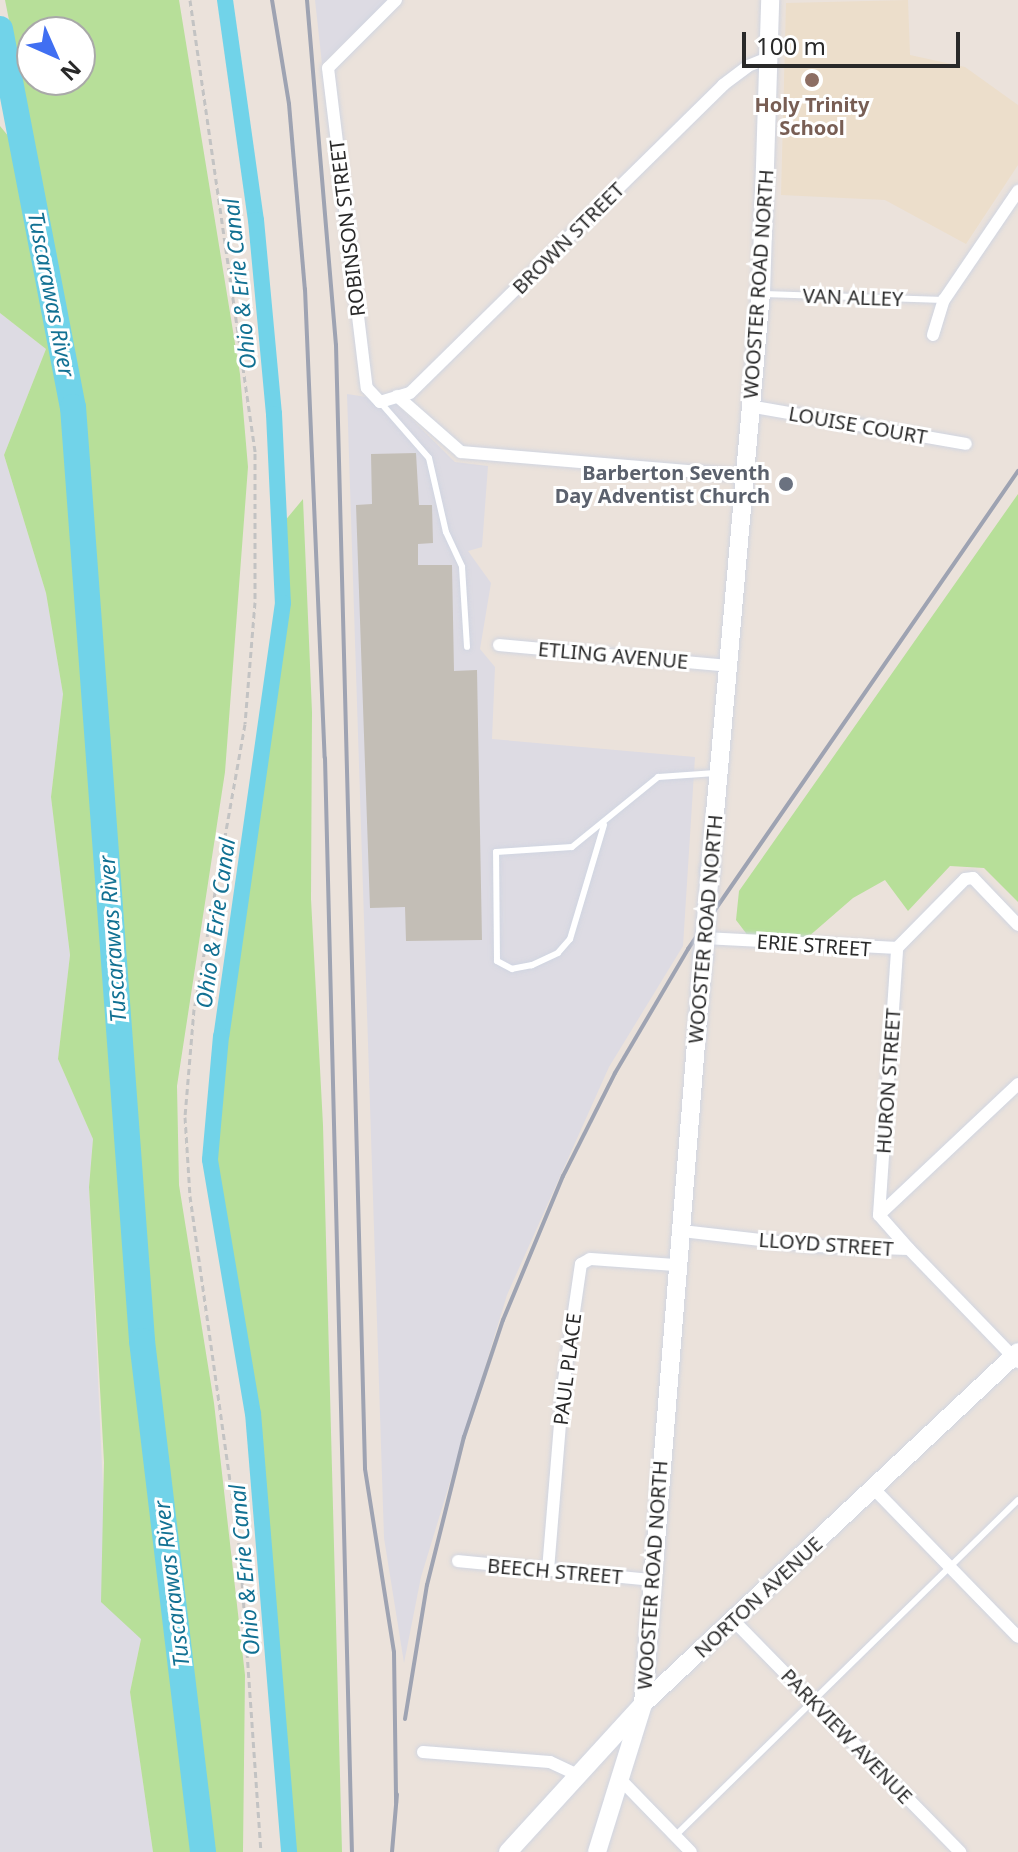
<!DOCTYPE html>
<style>
body{margin:0}
#map{position:relative;width:1018px;height:1852px;overflow:hidden;background:#ebe2db;font-family:"Noto Sans",sans-serif}
div>[style]{position:absolute}
[style*='--x']{left:calc(var(--x)*1px);top:calc(var(--y)*1px);width:calc(var(--w)*1px);rotate:calc(var(--a)*1deg)}
.industrial>*{inset:0;background:#dddbe3}
.education>*{inset:0;background:#ecdecb}
.green>*{inset:0;background:#b7df99}
.canal>*{height:16px;margin:-8px;padding:0 8px;transform-origin:8px;border-radius:8px;background:#71d3e9}
.river>*{height:26px;margin:-13px;padding:0 13px;transform-origin:13px;border-radius:13px;background:#71d3e9}
.building>*{inset:0;background:#c3beb6}
.path>*{height:3px;margin-top:-1.5px;transform-origin:0;background:repeating-linear-gradient(90deg,#c3c3c3 0 6px,transparent 0 10px)}
.roads{filter:drop-shadow(0 0 2px #d0d5e1) drop-shadow(0 0 2px #d0d5e1)}
.lane>*{height:6px;margin:-3px;padding:0 3px;transform-origin:3px;border-radius:3px;background:#fff}
.street>*{height:12px;margin:-6px;padding:0 6px;transform-origin:6px;border-radius:6px;background:#fff}
.secondary>*{height:18px;margin:-9px;padding:0 9px;transform-origin:9px;border-radius:9px;background:#fff}
.rail>*{height:4px;margin:-2px;padding:0 2px;transform-origin:2px;border-radius:2px;background:#9ea3b2}
.bridges{filter:drop-shadow(0 0 2px #d0d5e1) drop-shadow(0 0 2px #d0d5e1)}
.secondary-bridge>*{height:18px;margin:-9px;padding:0 9px;transform-origin:9px;border-radius:9px;background:#fff}
.dots>*{width:22px;height:22px;translate:-50% -50%;box-sizing:border-box;border:4px solid #fff;border-radius:50%}
span{translate:-50% -50%;white-space:nowrap;text-align:center;line-height:1.15;-webkit-text-stroke:6px #fff;paint-order:stroke}
.education-label{font-size:20px;color:#785e54;font-weight:700}
.street-label{font-size:20px;color:#292929}
.worship-label{font-size:20px;color:#5b616d;font-weight:700}
.right{translate:-100% -50%;text-align:right}
.water-label{font-size:22px;color:#127193;font-style:italic}
.north{position:absolute;left:16px;top:16px;width:80px;height:80px;box-sizing:border-box;background:#fff;border:2px solid #a9a9a9;border-radius:50%;rotate:135deg;font-size:22px;font-weight:700;line-height:32px;text-align:center;color:#292929}
.north::after{content:'';display:block;margin:auto;width:28px;height:36px;background:#406ff2;clip-path:polygon(50% 0,100% 100%,50% 72%,0 100%)}
.scale{position:absolute;left:742px;top:32px;width:218px;height:36px;box-sizing:border-box;border:4px solid #292929;border-top:0;padding-left:10px;font-size:24px;line-height:28px;white-space:nowrap;color:#292929;-webkit-text-stroke:6px #fff;paint-order:stroke}
</style>
<div id="map">
<div class="industrial">
<i style="clip-path:polygon(315px 0,387px 0,322px 64px)"></i>
<i style="clip-path:polygon(0 313px,46px 349px,4px 455px,46px 593px,63px 694px,51px 797px,70px 955px,58px 1059px,93px 1139px,89px 1187px,105px 1530px,141px 1639px,130px 1692px,153px 1852px,0 1852px)"></i>
<i style="clip-path:polygon(347px 394px,393px 401px,455px 462px,488px 466px,482px 547px,468px 551px,491px 583px,480px 649px,495px 667px,492px 739px,695px 757px,683px 946px,609px 1067px,507px 1295px,421px 1577px,404px 1663px,384px 1538px)"></i>
</div>
<div class="education">
<i style="clip-path:polygon(908px 0,910px 55px,965px 67px,1018px 105px,1018px 165px,966px 244px,885px 200px,781px 195px,786px 3px)"></i>
</div>
<div class="green">
<i style="clip-path:polygon(evenodd,5px 0,179px 0,240px 374px,248px 467px,225px 772px,177px 1086px,179px 1185px,214px 1403px,245px 1675px,243px 1852px,153px 1852px,130px 1692px,141px 1639px,101px 1602px,104px 1462px,89px 1187px,93px 1139px,58px 1059px,70px 955px,51px 797px,63px 694px,46px 593px,4px 455px,46px 349px,0 313px,0 126px,9px 137px,52px 334px,65px 302px,5px 0,32px 32px,80px 32px,80px 80px,32px 80px,32px 32px)"></i>
<i style="clip-path:polygon(1018px 494px,1018px 902px,984px 868px,950px 866px,908px 911px,885px 880px,853px 898px,800px 944px,752px 941px,736px 920px,739px 891px)"></i>
<i style="clip-path:polygon(303px 499px,312px 712px,311px 899px,323px 1125px,342px 1852px,290px 1852px,253px 1414px,210px 1160px,283px 603px,279px 528px)"></i>
</div>
<div class="canal">
<i style="--x:225;--y:0;--w:222;--a:82"></i>
<i style="--x:256;--y:220;--w:195;--a:84.7"></i>
<i style="--x:274;--y:414;--w:189;--a:87.3"></i>
<i style="--x:283;--y:603;--w:437;--a:98.1"></i>
<i style="--x:221;--y:1036;--w:124;--a:95.1"></i>
<i style="--x:210;--y:1160;--w:257;--a:80.4"></i>
<i style="--x:253;--y:1413;--w:440;--a:85.3"></i>
</div>
<div class="river">
<i style="--x:0;--y:29;--w:385;--a:79.1"></i>
<i style="--x:73;--y:407;--w:937;--a:85.77"></i>
<i style="--x:142;--y:1341;--w:515;--a:83.19"></i>
</div>
<div class="building">
<i style="clip-path:polygon(416px 453px,419px 505px,432px 505px,433px 543px,418px 544px,418px 565px,452px 565px,454px 671px,477px 670px,482px 940px,406px 941px,405px 907px,370px 908px,356px 505px,372px 504px,371px 454px)"></i>
</div>
<div class="path">
<i style="--x:190;--y:0;--w:458;--a:81.8"></i>
<i style="--x:255;--y:453;--w:149;--a:90"></i>
<i style="--x:255;--y:602;--w:122;--a:94.7"></i>
<i style="--x:245;--y:724;--w:290;--a:100.1"></i>
<i style="--x:194;--y:1009;--w:108;--a:94.8"></i>
<i style="--x:185;--y:1117;--w:79;--a:86.4"></i>
<i style="--x:190;--y:1196;--w:359;--a:82"></i>
<i style="--x:240;--y:1552;--w:301;--a:86"></i>
</div>
<div class="roads">
<div class="lane">
<i style="--x:764;--y:294;--w:180;--a:1.9"></i>
<i style="--x:380;--y:402;--w:74;--a:48.8"></i>
<i style="--x:429;--y:458;--w:76;--a:77.1"></i>
<i style="--x:446;--y:532;--w:38;--a:65"></i>
<i style="--x:462;--y:567;--w:80;--a:86.4"></i>
<i style="--x:604;--y:825;--w:119;--a:106.6"></i>
<i style="--x:570;--y:939;--w:18;--a:131"></i>
<i style="--x:558;--y:953;--w:29;--a:155"></i>
<i style="--x:532;--y:965;--w:20;--a:169"></i>
<i style="--x:512;--y:969;--w:17;--a:-152"></i>
<i style="--x:497;--y:961;--w:109;--a:-90.5"></i>
<i style="--x:496;--y:852;--w:76;--a:-3.8"></i>
<i style="--x:572;--y:847;--w:111;--a:-39.1"></i>
<i style="--x:658;--y:777;--w:58;--a:-3.9"></i>
<i style="--x:675;--y:1836;--w:480;--a:-44.4"></i>
</div>
<div class="street">
<i style="--x:396;--y:0;--w:96;--a:135"></i>
<i style="--x:328;--y:68;--w:322;--a:83.1"></i>
<i style="--x:367;--y:388;--w:19;--a:47"></i>
<i style="--x:380;--y:402;--w:31;--a:-17"></i>
<i style="--x:410;--y:393;--w:439;--a:-44.5"></i>
<i style="--x:723;--y:85;--w:31;--a:-37"></i>
<i style="--x:748;--y:66;--w:22;--a:-22"></i>
<i style="--x:933;--y:335;--w:37;--a:-73"></i>
<i style="--x:944;--y:300;--w:132;--a:-55.8"></i>
<i style="--x:397;--y:396;--w:85;--a:41.2"></i>
<i style="--x:461;--y:452;--w:284;--a:4.8"></i>
<i style="--x:749;--y:406;--w:220;--a:9.9"></i>
<i style="--x:499;--y:645;--w:230;--a:5.2"></i>
<i style="--x:705;--y:938;--w:192;--a:3"></i>
<i style="--x:897;--y:948;--w:97;--a:-45.4"></i>
<i style="--x:965;--y:879;--w:8;--a:-7"></i>
<i style="--x:973;--y:878;--w:65;--a:46.2"></i>
<i style="--x:879;--y:1215;--w:268;--a:-86.1"></i>
<i style="--x:879;--y:1215;--w:191;--a:-43.3"></i>
<i style="--x:879;--y:1215;--w:45;--a:48.6"></i>
<i style="--x:682;--y:1231;--w:132;--a:6.5"></i>
<i style="--x:813;--y:1246;--w:96;--a:1.8"></i>
<i style="--x:909;--y:1249;--w:157;--a:46"></i>
<i style="--x:874;--y:1489;--w:206;--a:45.8"></i>
<i style="--x:458;--y:1561;--w:195;--a:5.6"></i>
<i style="--x:548;--y:1570;--w:184;--a:-85.3"></i>
<i style="--x:563;--y:1387;--w:124;--a:-81.7"></i>
<i style="--x:581;--y:1264;--w:10;--a:-29"></i>
<i style="--x:590;--y:1259;--w:86;--a:4"></i>
<i style="--x:733;--y:1620;--w:325;--a:45.6"></i>
<i style="--x:423;--y:1752;--w:127;--a:4.5"></i>
<i style="--x:550;--y:1762;--w:31;--a:25"></i>
<i style="--x:619;--y:1778;--w:103;--a:45.8"></i>
</div>
<div class="secondary">
<i style="--x:710;--y:870;--w:579;--a:-84.95"></i>
<i style="--x:761;--y:293;--w:293;--a:-88.2"></i>
<i style="--x:508;--y:1852;--w:200;--a:-47.6"></i>
<i style="--x:643;--y:1704;--w:514;--a:-43.19"></i>
<i style="--x:597;--y:1852;--w:155;--a:-72.7"></i>
<i style="--x:643;--y:1704;--w:750;--a:-85.41"></i>
</div>
</div>
<div class="rail">
<i style="--x:272;--y:0;--w:105;--a:80.7"></i>
<i style="--x:289;--y:104;--w:186;--a:85.1"></i>
<i style="--x:305;--y:289;--w:469;--a:87.6"></i>
<i style="--x:325;--y:758;--w:1094;--a:88.59"></i>
<i style="--x:307;--y:0;--w:346;--a:85.2"></i>
<i style="--x:336;--y:345;--w:1124;--a:88.52"></i>
<i style="--x:365;--y:1469;--w:185;--a:81"></i>
<i style="--x:394;--y:1652;--w:151;--a:89.2"></i>
<i style="--x:405;--y:1719;--w:136;--a:-80.7"></i>
<i style="--x:427;--y:1585;--w:153;--a:-76"></i>
<i style="--x:464;--y:1437;--w:123;--a:-71.6"></i>
<i style="--x:503;--y:1320;--w:156;--a:-67.4"></i>
<i style="--x:563;--y:1176;--w:115;--a:-63.2"></i>
<i style="--x:615;--y:1073;--w:144;--a:-59.5"></i>
<i style="--x:688;--y:949;--w:581;--a:-55.38"></i>
<i style="--x:392;--y:1852;--w:58;--a:-85.1"></i>
</div>
<div class="bridges">
<div class="secondary-bridge">
<i style="--x:703;--y:956;--w:86;--a:-85.3"></i>
</div>
</div>
<div class="dots">
<i style="left:812px;top:80px;background:#8d6e63"></i>
<i style="left:786px;top:484px;background:#6b7280"></i>
</div>
<div class="education-label">
<span style="left:812px;top:116px">Holy Trinity<br>School</span>
</div>
<div class="street-label">
<span style="left:347px;top:228px;rotate:-97deg">ROBINSON STREET</span>
<span style="left:568px;top:238px;rotate:-45deg">BROWN STREET</span>
<span style="left:758px;top:284px;rotate:-86deg">WOOSTER ROAD NORTH</span>
<span style="left:853px;top:297px;rotate:2deg">VAN ALLEY</span>
<span style="left:858px;top:425px;rotate:10deg">LOUISE COURT</span>
<span style="left:613px;top:655px;rotate:5deg">ETLING AVENUE</span>
<span style="left:705px;top:929px;rotate:-85deg">WOOSTER ROAD NORTH</span>
<span style="left:814px;top:945px;rotate:4deg">ERIE STREET</span>
<span style="left:888px;top:1081px;rotate:-86deg">HURON STREET</span>
<span style="left:826px;top:1244px;rotate:4deg">LLOYD STREET</span>
<span style="left:567px;top:1369px;rotate:-83deg">PAUL PLACE</span>
<span style="left:555px;top:1571px;rotate:5deg">BEECH STREET</span>
<span style="left:652px;top:1575px;rotate:-86deg">WOOSTER ROAD NORTH</span>
<span style="left:758px;top:1597px;rotate:-43deg">NORTON AVENUE</span>
<span style="left:847px;top:1736px;rotate:46deg">PARKVIEW AVENUE</span>
</div>
<div class="worship-label">
<span class="right" style="left:770px;top:484px">Barberton Seventh<br>Day Adventist Church</span>
</div>
<div class="water-label">
<span style="left:239px;top:284px;rotate:-96deg">Ohio &amp; Erie Canal</span>
<span style="left:52px;top:294px;rotate:79deg">Tuscarawas River</span>
<span style="left:215px;top:923px;rotate:-82deg">Ohio &amp; Erie Canal</span>
<span style="left:112px;top:939px;rotate:-94deg">Tuscarawas River</span>
<span style="left:244px;top:1570px;rotate:-95deg">Ohio &amp; Erie Canal</span>
<span style="left:171px;top:1584px;rotate:-97deg">Tuscarawas River</span>
</div>
<div class="north">N</div>
<div class="scale">100 m</div>
</div>
